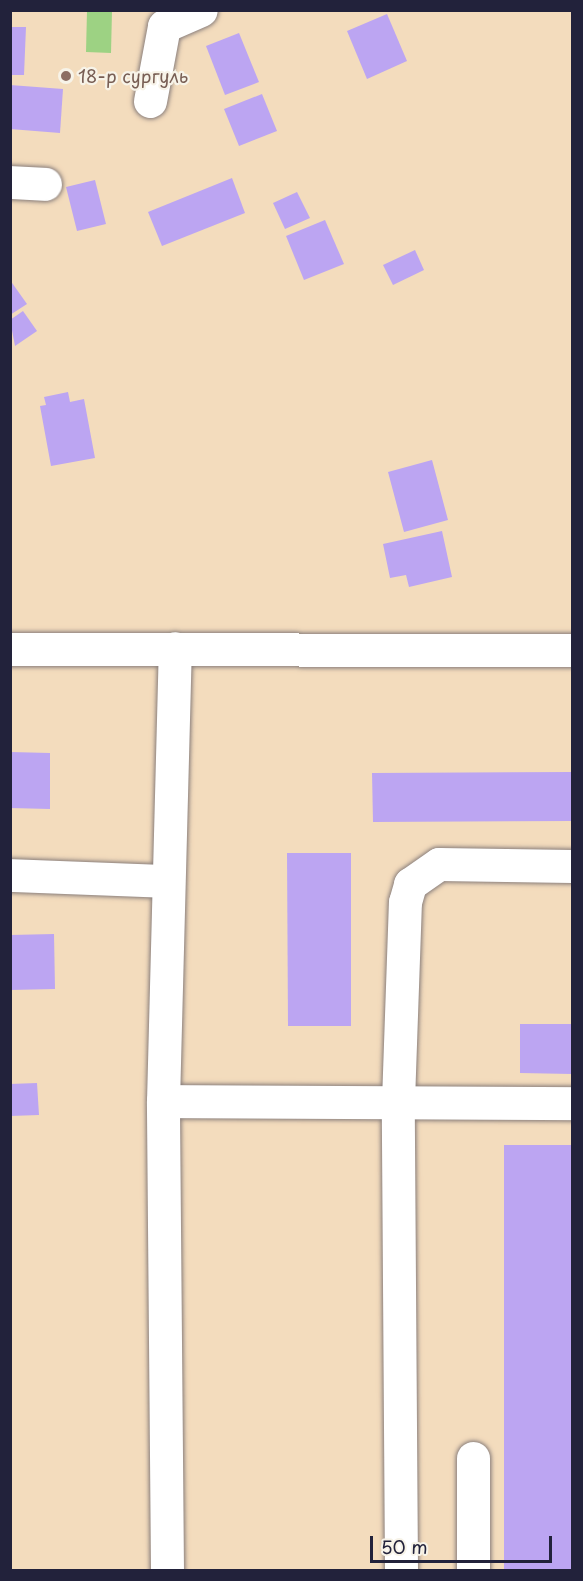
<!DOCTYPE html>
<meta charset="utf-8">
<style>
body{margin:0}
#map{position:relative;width:583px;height:1581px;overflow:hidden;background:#f3dcbd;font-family:"Playpen Sans",sans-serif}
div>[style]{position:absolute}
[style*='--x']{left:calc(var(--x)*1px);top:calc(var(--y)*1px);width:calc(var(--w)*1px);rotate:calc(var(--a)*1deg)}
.green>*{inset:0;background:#9dd283}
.building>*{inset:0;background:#bca5f2}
.roads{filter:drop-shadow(0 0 2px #8a7f7c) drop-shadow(0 0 2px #8a7f7c)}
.minor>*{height:33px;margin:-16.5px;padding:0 16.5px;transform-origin:16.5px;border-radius:16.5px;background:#fff}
.dots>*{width:16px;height:16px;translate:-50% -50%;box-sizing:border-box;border:3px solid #f7f3e8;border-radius:50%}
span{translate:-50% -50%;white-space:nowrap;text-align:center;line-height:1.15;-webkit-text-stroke:4.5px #f7f3e8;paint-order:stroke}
.education-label{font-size:18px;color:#785e54}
.left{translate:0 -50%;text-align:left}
.frame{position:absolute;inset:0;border:12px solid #22223b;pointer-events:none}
.scale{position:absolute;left:370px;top:1536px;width:182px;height:27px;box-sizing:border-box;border:3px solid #22223b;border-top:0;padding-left:8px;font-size:18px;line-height:21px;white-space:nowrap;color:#22223b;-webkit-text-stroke:4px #f7f3e8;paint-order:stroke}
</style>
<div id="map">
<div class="green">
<i style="clip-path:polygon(87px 11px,112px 11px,111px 53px,86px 52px)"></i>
</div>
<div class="building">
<i style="clip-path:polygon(387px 14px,407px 61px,367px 79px,347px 31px)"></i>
<i style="clip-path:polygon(10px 27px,26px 27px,24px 75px,10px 75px)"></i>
<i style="clip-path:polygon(239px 33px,259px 82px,225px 95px,206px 46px)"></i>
<i style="clip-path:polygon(10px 85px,63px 89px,60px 133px,10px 129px)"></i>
<i style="clip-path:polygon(262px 94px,277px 131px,239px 146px,224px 109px)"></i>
<i style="clip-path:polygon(232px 178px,245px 213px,162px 246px,148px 212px)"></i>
<i style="clip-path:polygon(95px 180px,106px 224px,77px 231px,66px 187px)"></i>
<i style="clip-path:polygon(297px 192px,310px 218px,285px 229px,273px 203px)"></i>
<i style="clip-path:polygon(325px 220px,344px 264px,304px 280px,286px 236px)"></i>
<i style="clip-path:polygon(415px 250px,424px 270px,393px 285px,383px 265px)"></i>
<i style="clip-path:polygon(10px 280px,27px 304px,10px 315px)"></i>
<i style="clip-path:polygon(23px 311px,37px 331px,15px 346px,10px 320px)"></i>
<i style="clip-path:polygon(68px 392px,70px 402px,84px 399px,95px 458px,51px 466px,40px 406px,46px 405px,44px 397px)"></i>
<i style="clip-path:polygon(432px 460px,448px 520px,404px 532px,388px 472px)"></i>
<i style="clip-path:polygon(442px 531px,452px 577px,409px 587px,406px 575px,390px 578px,383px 544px)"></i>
<i style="clip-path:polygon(10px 752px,50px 753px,50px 809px,10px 808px)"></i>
<i style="clip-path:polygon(572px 772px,572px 821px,373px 822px,372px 773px)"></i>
<i style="clip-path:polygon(287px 853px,351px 853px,351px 1026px,288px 1026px)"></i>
<i style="clip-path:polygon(54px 934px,55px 989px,10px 990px,10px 935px)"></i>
<i style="clip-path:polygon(520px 1024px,572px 1024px,572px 1074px,520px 1073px)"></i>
<i style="clip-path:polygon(37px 1083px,39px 1115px,10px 1116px,10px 1084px)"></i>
<i style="clip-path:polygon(504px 1145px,572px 1145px,572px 1570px,504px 1570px)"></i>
</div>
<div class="roads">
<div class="minor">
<i style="--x:150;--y:101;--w:76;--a:-79.4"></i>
<i style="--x:164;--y:26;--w:40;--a:-23.4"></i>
<i style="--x:10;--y:182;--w:35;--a:3"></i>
<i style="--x:10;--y:649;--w:562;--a:0.1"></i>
<i style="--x:10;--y:875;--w:156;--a:2.2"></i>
<i style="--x:163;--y:1101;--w:409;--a:0.3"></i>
<i style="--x:473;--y:1458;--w:112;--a:90"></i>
<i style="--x:167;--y:1570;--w:469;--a:-90.5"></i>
<i style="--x:163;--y:1101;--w:453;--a:-88.5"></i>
<i style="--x:401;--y:1570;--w:469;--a:-90.4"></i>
<i style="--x:398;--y:1101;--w:199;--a:-88"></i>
<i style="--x:405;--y:902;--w:19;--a:-74"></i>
<i style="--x:410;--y:884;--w:35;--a:-35"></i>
<i style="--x:439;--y:864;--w:133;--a:0.9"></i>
</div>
</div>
<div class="dots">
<i style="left:66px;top:76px;background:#8d6e63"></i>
</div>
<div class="education-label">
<span class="left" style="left:78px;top:76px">18-р сургуль</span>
</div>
<div class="frame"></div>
<div class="scale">50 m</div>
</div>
